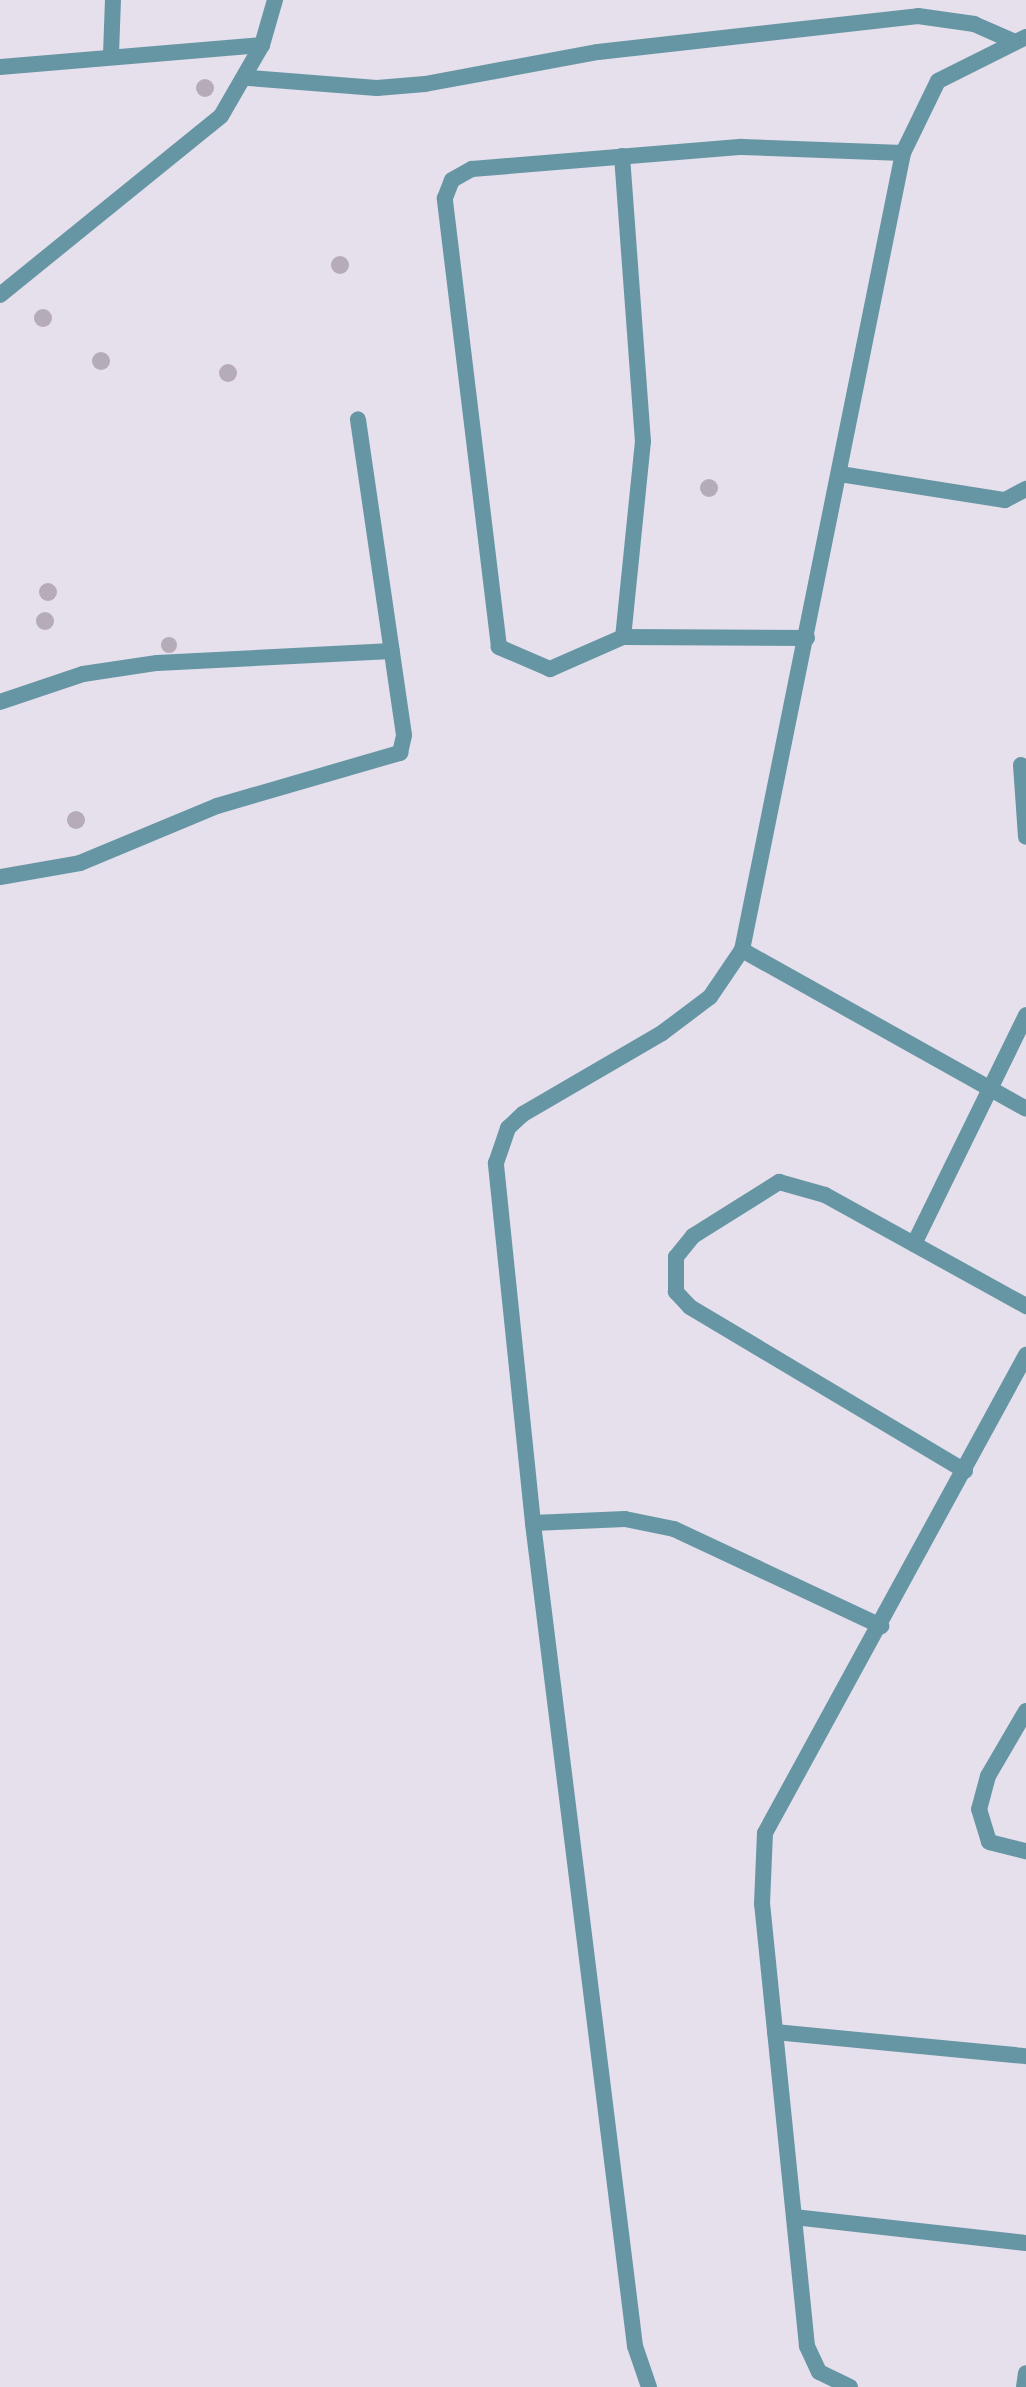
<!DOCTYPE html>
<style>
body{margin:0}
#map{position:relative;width:1026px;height:2387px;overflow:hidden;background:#e6dfec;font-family:"Titillium Web",sans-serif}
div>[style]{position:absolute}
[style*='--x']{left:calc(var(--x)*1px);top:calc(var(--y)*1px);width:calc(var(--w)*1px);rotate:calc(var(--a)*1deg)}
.building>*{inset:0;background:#b5acb7}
.round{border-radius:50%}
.street>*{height:16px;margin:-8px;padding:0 8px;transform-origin:8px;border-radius:8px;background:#6696a4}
span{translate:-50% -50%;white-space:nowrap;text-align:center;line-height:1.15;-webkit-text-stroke:8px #f3ecf9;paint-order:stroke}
</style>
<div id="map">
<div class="building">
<i class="round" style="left:196px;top:79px;width:18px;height:18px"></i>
<i class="round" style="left:331px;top:256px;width:18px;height:18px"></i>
<i class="round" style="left:34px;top:309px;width:18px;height:18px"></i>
<i class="round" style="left:92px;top:352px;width:18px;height:18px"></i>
<i class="round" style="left:219px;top:364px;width:18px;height:18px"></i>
<i class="round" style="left:700px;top:479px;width:18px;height:18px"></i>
<i class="round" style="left:39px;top:583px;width:18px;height:18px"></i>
<i class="round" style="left:36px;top:612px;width:18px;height:18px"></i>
<i class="round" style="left:161px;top:637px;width:16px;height:16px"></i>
<i class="round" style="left:67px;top:811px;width:18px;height:18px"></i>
</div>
<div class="street">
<i style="--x:111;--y:54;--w:54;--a:-87.9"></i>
<i style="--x:0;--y:67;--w:263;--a:-4.8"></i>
<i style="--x:262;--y:45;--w:47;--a:-73.9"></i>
<i style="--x:249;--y:78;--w:128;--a:4.5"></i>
<i style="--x:377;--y:88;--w:48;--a:-4.8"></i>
<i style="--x:425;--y:84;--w:176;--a:-10.5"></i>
<i style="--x:598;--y:52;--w:322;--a:-6.4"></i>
<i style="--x:918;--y:16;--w:57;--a:8.1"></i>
<i style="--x:974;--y:24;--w:45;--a:23.7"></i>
<i style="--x:622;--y:156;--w:286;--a:85.8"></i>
<i style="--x:643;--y:441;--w:197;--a:95.8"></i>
<i style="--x:0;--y:295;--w:284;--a:-39"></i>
<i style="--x:221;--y:116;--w:82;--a:-60"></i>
<i style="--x:840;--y:474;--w:167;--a:9"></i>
<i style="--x:1005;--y:500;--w:24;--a:-28"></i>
<i style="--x:807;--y:638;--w:184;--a:-179.7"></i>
<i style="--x:623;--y:637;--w:80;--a:156.3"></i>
<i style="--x:550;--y:669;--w:56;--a:-156.7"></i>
<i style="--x:499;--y:647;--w:452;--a:-96.9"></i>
<i style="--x:445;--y:198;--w:19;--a:-69"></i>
<i style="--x:452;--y:180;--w:23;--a:-29"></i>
<i style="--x:472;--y:169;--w:271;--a:-4.7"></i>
<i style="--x:742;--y:147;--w:161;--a:2.1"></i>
<i style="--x:0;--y:702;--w:88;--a:-18.6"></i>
<i style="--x:83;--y:674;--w:75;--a:-8.5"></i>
<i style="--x:157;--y:663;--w:235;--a:-2.9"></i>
<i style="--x:1021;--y:765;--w:72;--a:86"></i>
<i style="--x:0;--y:877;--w:81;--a:-9.9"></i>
<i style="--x:80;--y:863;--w:148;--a:-22.6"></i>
<i style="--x:217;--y:806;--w:191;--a:-16.2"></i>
<i style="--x:400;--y:753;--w:18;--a:-77"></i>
<i style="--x:404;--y:735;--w:319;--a:-98.3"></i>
<i style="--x:742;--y:950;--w:325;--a:29.2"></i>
<i style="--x:914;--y:1244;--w:255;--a:-63.9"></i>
<i style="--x:965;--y:1471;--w:320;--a:-149.2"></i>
<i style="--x:690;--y:1307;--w:21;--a:-133"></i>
<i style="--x:676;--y:1292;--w:35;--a:-90"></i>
<i style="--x:676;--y:1257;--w:27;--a:-51"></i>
<i style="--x:693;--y:1236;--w:102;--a:-32.1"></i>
<i style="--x:779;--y:1182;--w:48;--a:15.8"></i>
<i style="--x:825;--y:1195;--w:230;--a:28.9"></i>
<i style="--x:533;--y:1523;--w:92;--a:-2.5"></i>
<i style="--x:625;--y:1519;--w:50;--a:11.5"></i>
<i style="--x:674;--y:1529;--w:229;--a:25.1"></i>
<i style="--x:1026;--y:1711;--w:75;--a:120.3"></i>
<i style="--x:988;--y:1776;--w:34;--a:105"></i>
<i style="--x:979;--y:1809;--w:34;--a:73"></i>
<i style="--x:989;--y:1842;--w:38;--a:14"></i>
<i style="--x:775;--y:2032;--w:252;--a:5.5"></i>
<i style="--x:794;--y:2217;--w:233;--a:6.4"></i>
<i style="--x:649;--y:2387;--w:43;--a:-108.9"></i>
<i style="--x:635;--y:2346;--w:829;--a:-97.07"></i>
<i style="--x:533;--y:1523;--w:362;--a:-95.9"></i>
<i style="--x:496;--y:1163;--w:37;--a:-71"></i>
<i style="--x:508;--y:1128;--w:21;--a:-43"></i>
<i style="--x:523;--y:1114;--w:161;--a:-30.2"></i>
<i style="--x:662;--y:1033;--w:60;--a:-36.9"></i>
<i style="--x:710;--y:997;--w:57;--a:-55.8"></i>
<i style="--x:742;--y:950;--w:813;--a:-78.58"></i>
<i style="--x:903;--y:153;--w:80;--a:-64.1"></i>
<i style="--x:938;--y:81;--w:98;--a:-26.6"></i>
<i style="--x:850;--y:2387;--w:34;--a:-154"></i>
<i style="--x:819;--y:2372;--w:29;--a:-115"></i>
<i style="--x:807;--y:2346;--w:444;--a:-95.8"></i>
<i style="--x:762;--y:1904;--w:71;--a:-87.6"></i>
<i style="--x:765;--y:1833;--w:545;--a:-61.36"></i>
<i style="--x:1024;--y:2387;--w:14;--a:-82"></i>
</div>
</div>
